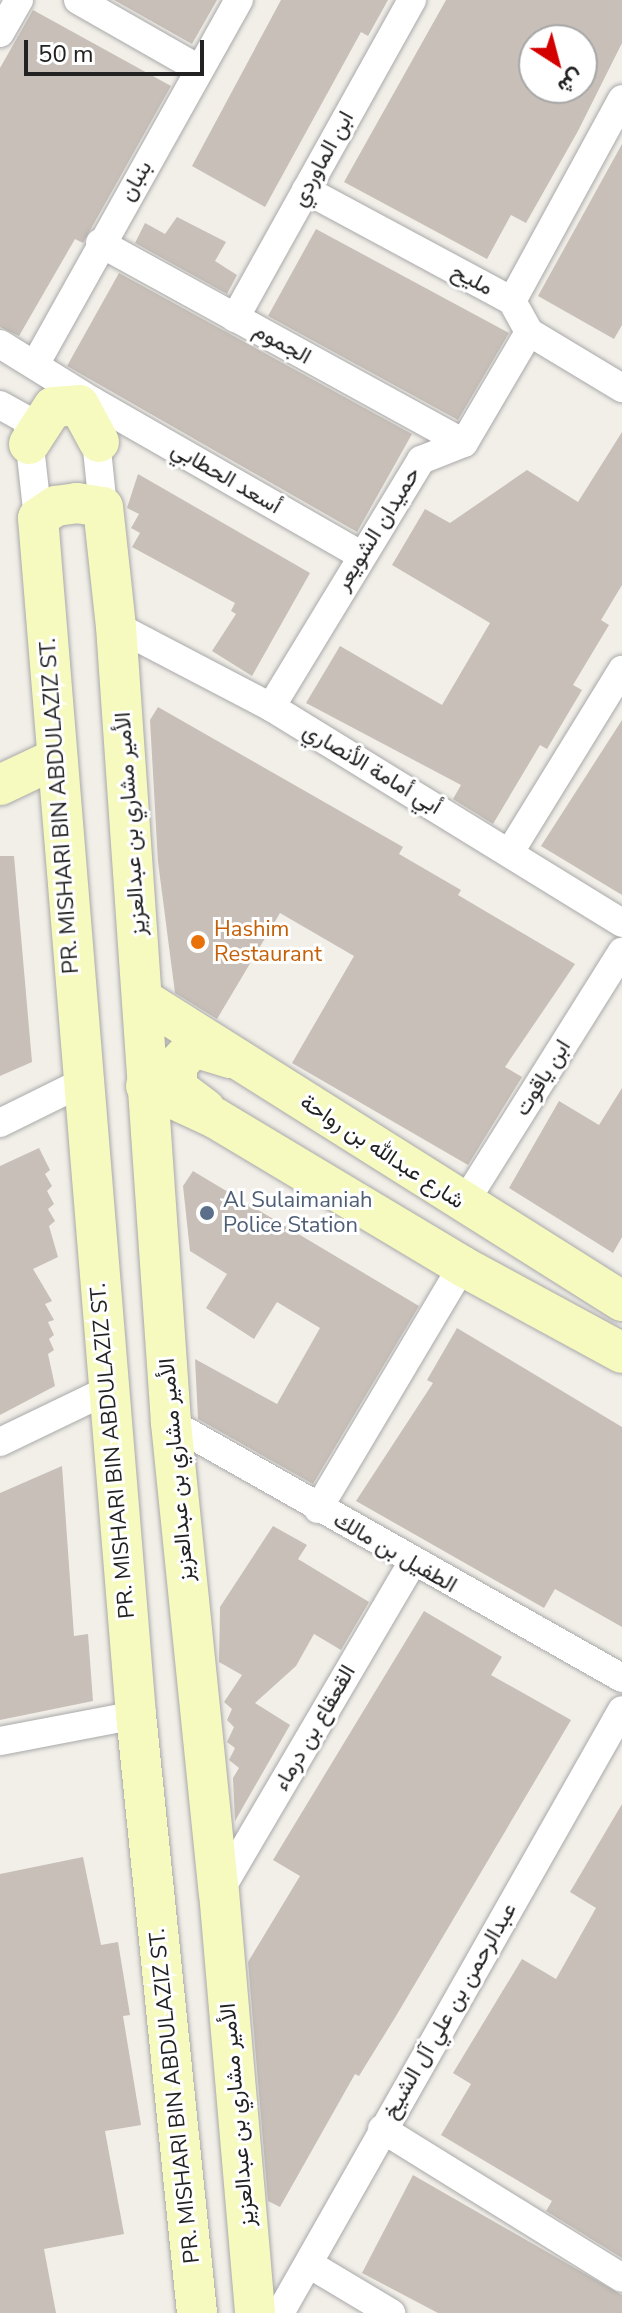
<!DOCTYPE html>
<meta charset="utf-8">
<style>
body{margin:0}
#map{position:relative;width:622px;height:2313px;overflow:hidden;background:#f2efe9;font-family:"Nunito Sans",Vazirmatn,sans-serif}
div>[style]{position:absolute}
[style*='--x']{left:calc(var(--x)*1px);top:calc(var(--y)*1px);width:calc(var(--w)*1px);rotate:calc(var(--a)*1deg)}
.building>*{inset:0;background:#c7bfb8}
.roads{filter:drop-shadow(0 0 2px #a9a9a9) drop-shadow(0 0 2px #a9a9a9)}
.street>*{height:28px;margin:-14px;padding:0 14px;transform-origin:14px;border-radius:14px;background:#fff}
.secondary>*{height:40px;margin:-20px;padding:0 20px;transform-origin:20px;border-radius:20px;background:#f7fabf}
.dots>*{width:22px;height:22px;translate:-50% -50%;box-sizing:border-box;border:4px solid #fff;border-radius:50%}
span{translate:-50% -50%;white-space:nowrap;text-align:center;line-height:1.15;-webkit-text-stroke:6px #fff;paint-order:stroke}
.street-label{font-size:22px;color:#222}
.food-label{font-size:22px;color:#c56008}
.left{translate:0 -50%;text-align:left}
.service-label{font-size:22px;color:#4e5e75}
.north{position:absolute;left:518px;top:24px;width:80px;height:80px;box-sizing:border-box;background:#fff;border:2px solid #a7a7a7;border-radius:50%;rotate:144deg;font-size:22px;font-weight:700;line-height:32px;text-align:center;color:#222}
.north::after{content:'';display:block;margin:auto;width:28px;height:36px;background:#d40000;clip-path:polygon(50% 0,100% 100%,50% 72%,0 100%)}
.scale{position:absolute;left:24px;top:40px;width:180px;height:36px;box-sizing:border-box;border:4px solid #222;border-top:0;padding-left:10px;font-size:24px;line-height:28px;white-space:nowrap;color:#222;-webkit-text-stroke:6px #fff;paint-order:stroke}
</style>
<div id="map">
<div class="building">
<i style="clip-path:polygon(114px 0,217px 0,192px 44px)"></i>
<i style="clip-path:polygon(281px 0,388px 0,368px 36px,361px 32px,265px 207px,192px 166px)"></i>
<i style="clip-path:polygon(evenodd,446px 0,622px 0,622px 43px,578px 131px,526px 223px,511px 215px,487px 259px,344px 182px,446px 0,534px 40px,582px 40px,582px 88px,534px 88px,534px 40px)"></i>
<i style="clip-path:polygon(33px 10px,171px 86px,83px 243px,75px 239px,19px 336px,0 327px,0 68px)"></i>
<i style="clip-path:polygon(622px 144px,622px 325px,614px 339px,538px 296px)"></i>
<i style="clip-path:polygon(177px 217px,226px 242px,215px 261px,237px 275px,227px 294px,135px 243px,145px 223px,165px 234px)"></i>
<i style="clip-path:polygon(316px 229px,509px 333px,458px 420px,268px 316px)"></i>
<i style="clip-path:polygon(119px 273px,412px 434px,357px 532px,67px 366px)"></i>
<i style="clip-path:polygon(622px 432px,622px 585px,601px 620px,609px 625px,573px 685px,582px 690px,547px 749px,540px 745px,493px 824px,453px 799px,461px 785px,306px 703px,340px 646px,442px 705px,490px 623px,392px 565px,425px 509px,450px 523px,527px 470px,578px 502px)"></i>
<i style="clip-path:polygon(138px 474px,310px 573px,252px 676px,212px 651px,236px 614px,231px 611px,235px 603px,132px 547px,140px 533px,131px 528px,139px 514px,127px 508px)"></i>
<i style="clip-path:polygon(158px 707px,403px 847px,399px 854px,461px 890px,458px 895px,575px 964px,505px 1067px,522px 1077px,468px 1165px,292px 1063px,354px 956px,280px 913px,217px 1019px,175px 993px,158px 862px,150px 720px)"></i>
<i style="clip-path:polygon(622px 720px,622px 895px,541px 846px)"></i>
<i style="clip-path:polygon(0 856px,14px 856px,32px 1062px,0 1076px)"></i>
<i style="clip-path:polygon(622px 1088px,622px 1237px,613px 1253px,509px 1188px,559px 1101px,599px 1125px)"></i>
<i style="clip-path:polygon(39px 1148px,50px 1170px,45px 1174px,52px 1186px,47px 1191px,54px 1204px,48px 1209px,55px 1221px,49px 1226px,58px 1257px,33px 1269px,52px 1301px,45px 1304px,54px 1320px,48px 1322px,54px 1335px,49px 1339px,54px 1350px,48px 1354px,55px 1386px,0 1415px,0 1166px)"></i>
<i style="clip-path:polygon(193px 1171px,419px 1306px,313px 1484px,198px 1419px,195px 1359px,277px 1404px,320px 1328px,277px 1302px,254px 1339px,206px 1308px,227px 1274px,190px 1251px,183px 1186px)"></i>
<i style="clip-path:polygon(457px 1328px,622px 1427px,622px 1627px,555px 1589px,544px 1608px,356px 1501px,433px 1383px,427px 1380px)"></i>
<i style="clip-path:polygon(62px 1466px,74px 1636px,88px 1634px,93px 1701px,0 1720px,0 1493px)"></i>
<i style="clip-path:polygon(273px 1526px,307px 1545px,298px 1559px,369px 1602px,341px 1650px,314px 1634px,296px 1666px,255px 1703px,290px 1725px,235px 1821px,233px 1778px,239px 1768px,229px 1760px,235px 1748px,227px 1742px,234px 1727px,227px 1720px,232px 1709px,224px 1702px,242px 1675px,219px 1662px,220px 1607px)"></i>
<i style="clip-path:polygon(424px 1611px,502px 1657px,491px 1675px,571px 1720px,396px 2016px,359px 2076px,355px 2074px,280px 2207px,268px 2201px,248px 1962px,300px 1876px,273px 1860px)"></i>
<i style="clip-path:polygon(622px 1804px,622px 2258px,546px 2211px,552px 2201px,441px 2135px,471px 2084px,453px 2073px,522px 1959px,556px 1979px,596px 1908px,570px 1892px)"></i>
<i style="clip-path:polygon(83px 1857px,101px 1945px,118px 1942px,130px 2015px,123px 2016px,141px 2125px,105px 2131px,124px 2234px,44px 2249px,56px 2313px,0 2313px,0 1874px)"></i>
<i style="clip-path:polygon(413px 2175px,622px 2295px,622px 2313px,438px 2313px,362px 2273px)"></i>
</div>
<div class="roads">
<div class="street">
<i style="--x:78;--y:0;--w:139;--a:29.7"></i>
<i style="--x:0;--y:33;--w:38;--a:-60"></i>
<i style="--x:306;--y:190;--w:234;--a:28.3"></i>
<i style="--x:512;--y:301;--w:35;--a:61"></i>
<i style="--x:529;--y:332;--w:109;--a:31.1"></i>
<i style="--x:100;--y:243;--w:415;--a:28.8"></i>
<i style="--x:512;--y:301;--w:230;--a:-61.4"></i>
<i style="--x:235;--y:318;--w:364;--a:-60.9"></i>
<i style="--x:0;--y:344;--w:108;--a:31.8"></i>
<i style="--x:92;--y:401;--w:107;--a:84.1"></i>
<i style="--x:36;--y:363;--w:416;--a:-60.8"></i>
<i style="--x:92;--y:401;--w:308;--a:29.8"></i>
<i style="--x:0;--y:405;--w:31;--a:29"></i>
<i style="--x:27;--y:420;--w:99;--a:83.6"></i>
<i style="--x:116;--y:626;--w:175;--a:27.6"></i>
<i style="--x:271;--y:707;--w:412;--a:31.6"></i>
<i style="--x:271;--y:707;--w:289;--a:-58.7"></i>
<i style="--x:421;--y:460;--w:46;--a:-21.6"></i>
<i style="--x:464;--y:443;--w:129;--a:-59.6"></i>
<i style="--x:510;--y:852;--w:214;--a:-58.4"></i>
<i style="--x:0;--y:1123;--w:90;--a:-26.3"></i>
<i style="--x:463;--y:1205;--w:299;--a:-57.9"></i>
<i style="--x:171;--y:1423;--w:518;--a:29.48"></i>
<i style="--x:0;--y:1442;--w:120;--a:-25.7"></i>
<i style="--x:318;--y:1509;--w:282;--a:-59.3"></i>
<i style="--x:0;--y:1741;--w:138;--a:-10.8"></i>
<i style="--x:219;--y:1892;--w:381;--a:-59.6"></i>
<i style="--x:382;--y:2129;--w:282;--a:31.8"></i>
<i style="--x:309;--y:2264;--w:96;--a:30.9"></i>
<i style="--x:280;--y:2313;--w:693;--a:-60.44"></i>
</div>
<div class="secondary">
<i style="--x:29;--y:444;--w:44;--a:-57"></i>
<i style="--x:53;--y:407;--w:26;--a:-4"></i>
<i style="--x:79;--y:405;--w:42;--a:61.6"></i>
<i style="--x:0;--y:785;--w:63;--a:-25.3"></i>
<i style="--x:144;--y:1000;--w:565;--a:32.2"></i>
<i style="--x:146;--y:1086;--w:76;--a:24.9"></i>
<i style="--x:215;--y:1118;--w:288;--a:30.9"></i>
<i style="--x:462;--y:1266;--w:182;--a:28.5"></i>
<i style="--x:205;--y:1109;--w:35;--a:-143"></i>
<i style="--x:177;--y:1088;--w:23;--a:-90"></i>
<i style="--x:177;--y:1065;--w:25;--a:-47"></i>
<i style="--x:194;--y:1047;--w:38;--a:17"></i>
<i style="--x:197;--y:2313;--w:601;--a:-95.82"></i>
<i style="--x:136;--y:1715;--w:1201;--a:-94.68"></i>
<i style="--x:38;--y:518;--w:22;--a:-34"></i>
<i style="--x:56;--y:506;--w:21;--a:-8"></i>
<i style="--x:77;--y:503;--w:26;--a:9"></i>
<i style="--x:103;--y:507;--w:120;--a:83.8"></i>
<i style="--x:116;--y:626;--w:799;--a:86.05"></i>
<i style="--x:171;--y:1423;--w:471;--a:84.2"></i>
<i style="--x:219;--y:1892;--w:423;--a:85.1"></i>
</div>
</div>
<div class="dots">
<i style="left:198px;top:942px;background:#e8710a"></i>
<i style="left:207px;top:1213px;background:#5c6f8a"></i>
</div>
<div class="street-label">
<span style="left:323px;top:159px;rotate:-61deg">ابن الماوردي</span>
<span style="left:136px;top:181px;rotate:-60deg">بنبان</span>
<span style="left:472px;top:280px;rotate:28deg">مليح</span>
<span style="left:282px;top:344px;rotate:29deg">الجموم</span>
<span style="left:226px;top:478px;rotate:30deg">أسعد الحطابي</span>
<span style="left:378px;top:529px;rotate:-58deg">حميدان الشويعر</span>
<span style="left:372px;top:769px;rotate:31deg">أبي أمامة الأنصاري</span>
<span style="left:60px;top:806px;rotate:-94deg">PR. MISHARI BIN ABDULAZIZ ST.</span>
<span style="left:131px;top:824px;rotate:-94deg">الأمير مشاري بن عبدالعزيز</span>
<span style="left:543px;top:1078px;rotate:-58deg">ابن ياقوت</span>
<span style="left:382px;top:1152px;rotate:33deg">شارع عبدالله بن رواحة</span>
<span style="left:113px;top:1451px;rotate:-95deg">PR. MISHARI BIN ABDULAZIZ ST.</span>
<span style="left:177px;top:1470px;rotate:-95deg">الأمير مشاري بن عبدالعزيز</span>
<span style="left:395px;top:1553px;rotate:30deg">الطفيل بن مالك</span>
<span style="left:315px;top:1728px;rotate:-60deg">القعقاع بن درماء</span>
<span style="left:450px;top:2011px;rotate:-60deg">عبدالرحمن بن علي آل الشيخ</span>
<span style="left:175px;top:2096px;rotate:-96deg">PR. MISHARI BIN ABDULAZIZ ST.</span>
<span style="left:238px;top:2115px;rotate:-95deg">الأمير مشاري بن عبدالعزيز</span>
</div>
<div class="food-label">
<span class="left" style="left:214px;top:942px">Hashim<br>Restaurant</span>
</div>
<div class="service-label">
<span class="left" style="left:223px;top:1213px">Al Sulaimaniah<br>Police Station</span>
</div>
<div class="north">ش</div>
<div class="scale">50 m</div>
</div>
